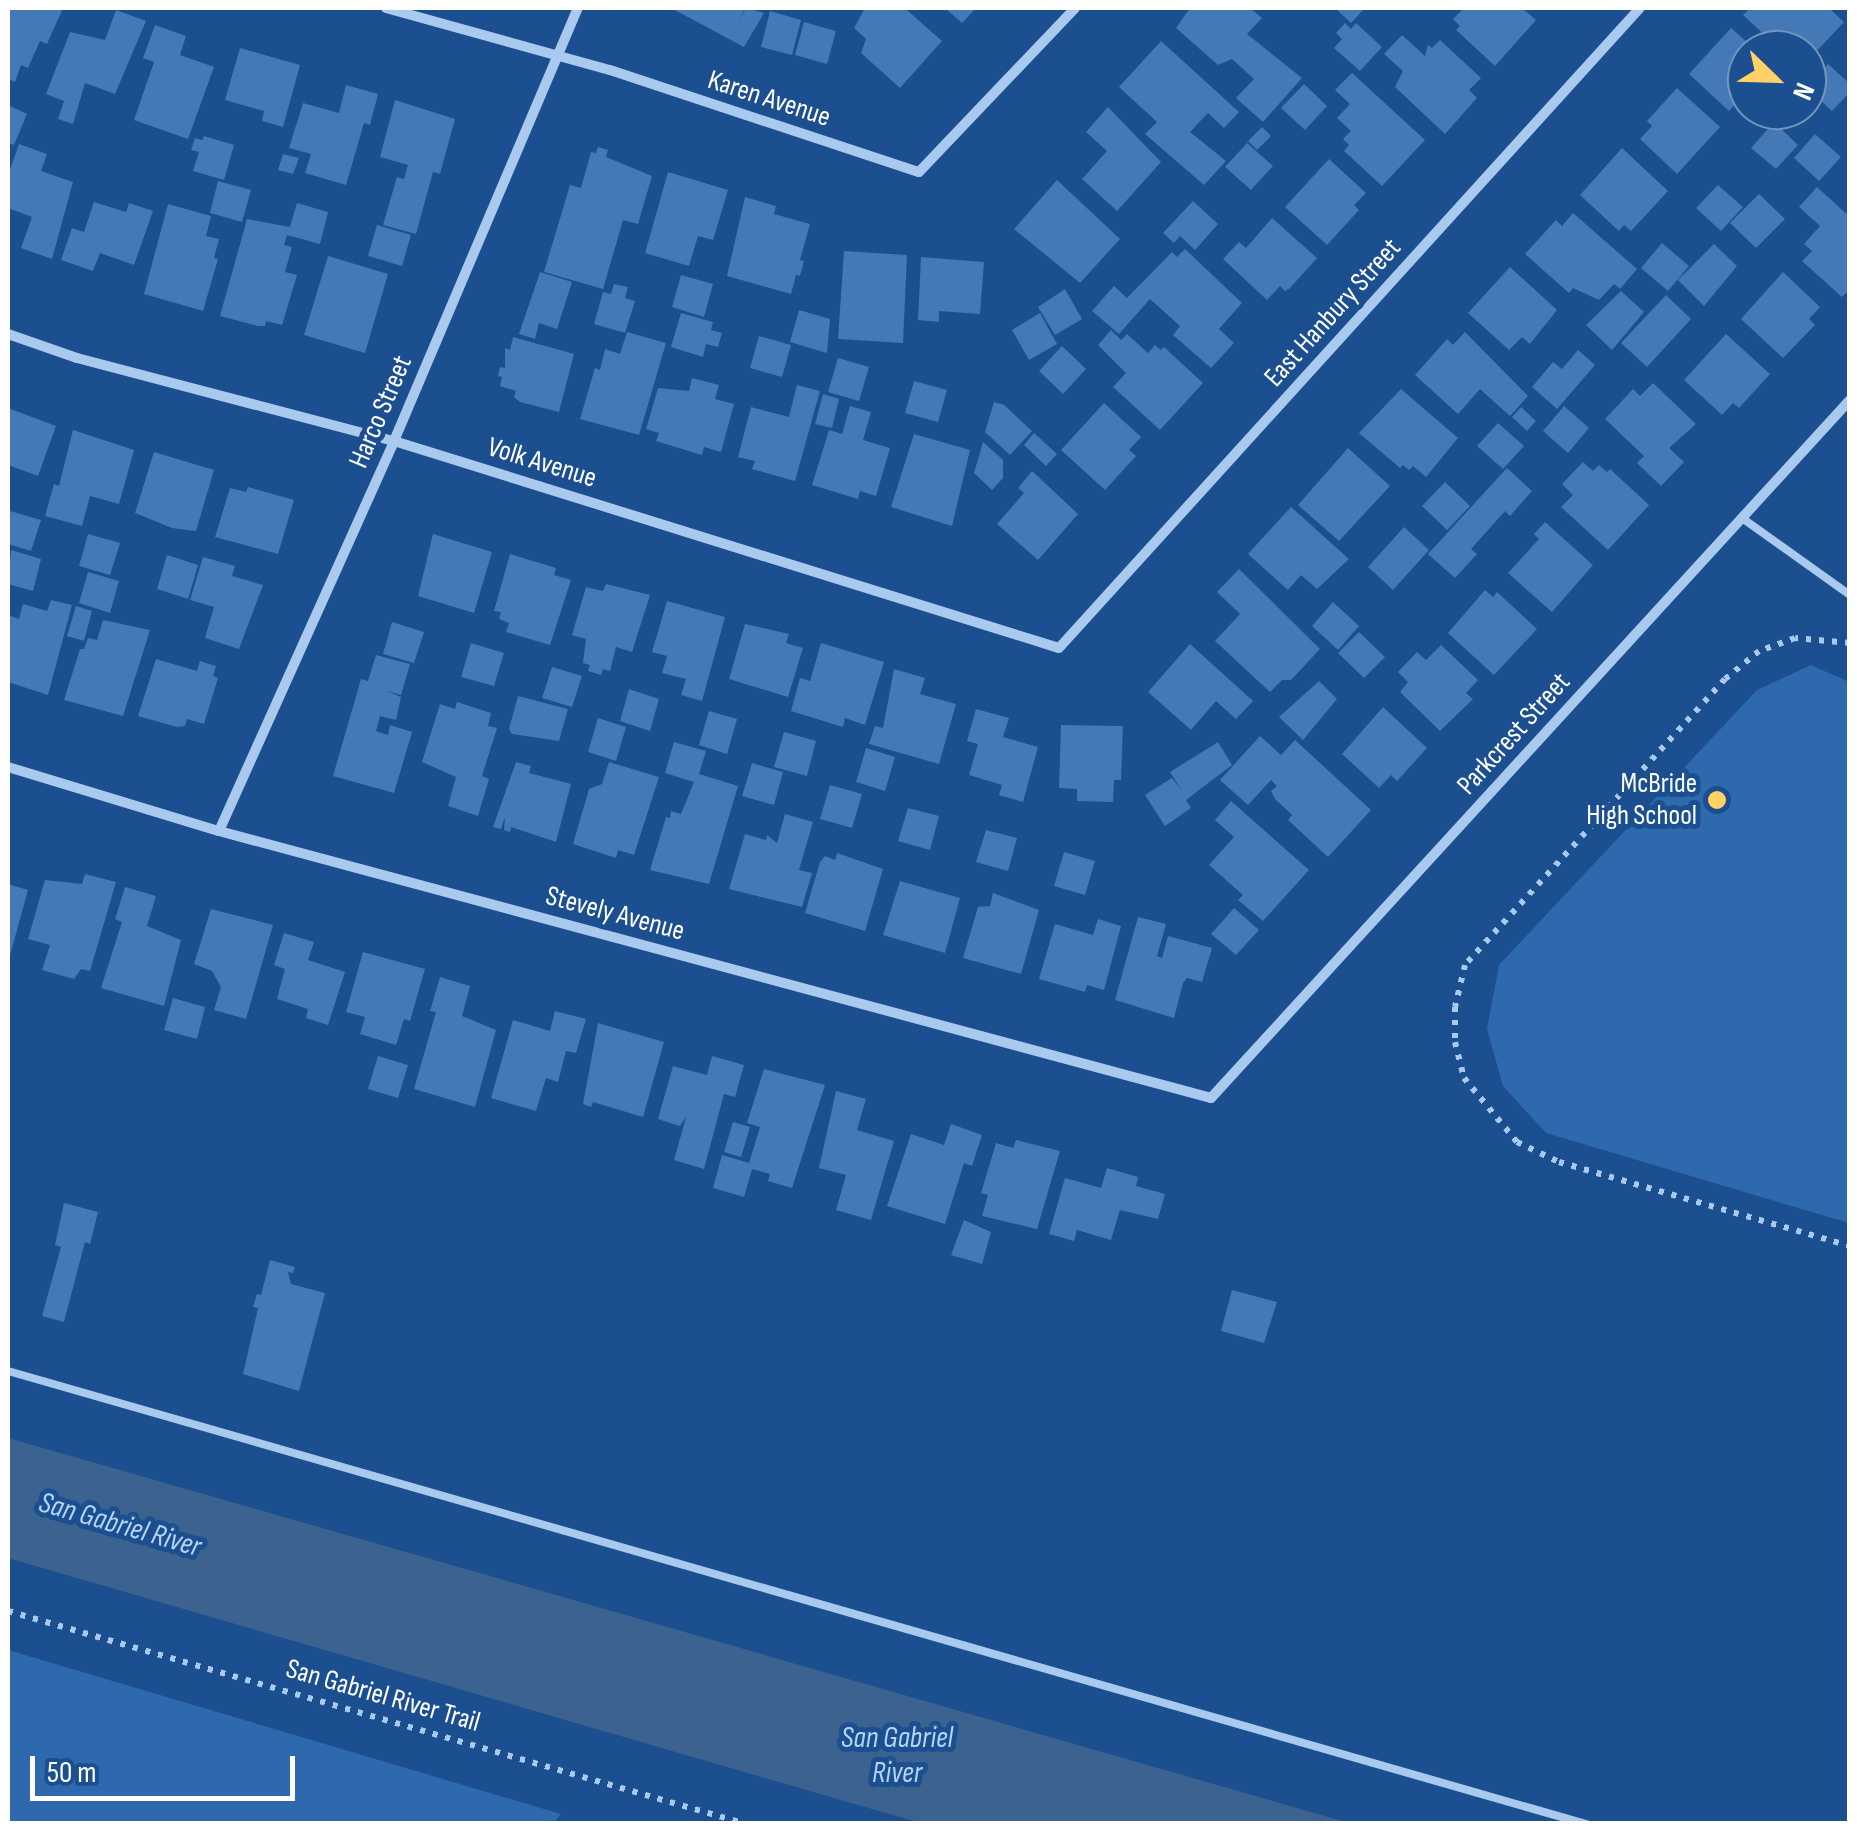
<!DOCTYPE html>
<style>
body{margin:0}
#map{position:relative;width:1857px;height:1831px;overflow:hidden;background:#1b4f8f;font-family:"Sofia Sans Condensed",sans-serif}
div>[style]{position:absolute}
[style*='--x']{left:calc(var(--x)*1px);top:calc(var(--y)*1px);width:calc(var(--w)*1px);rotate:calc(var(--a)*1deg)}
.green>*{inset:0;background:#2e69ad}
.water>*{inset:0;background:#3c6290}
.building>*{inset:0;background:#4478b7}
.path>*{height:6px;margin-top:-3px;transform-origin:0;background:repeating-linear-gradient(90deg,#a9c9ee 0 5px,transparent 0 13px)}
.service>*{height:8px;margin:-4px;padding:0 4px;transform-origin:4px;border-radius:4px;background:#a9c9ee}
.minor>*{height:10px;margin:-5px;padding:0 5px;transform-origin:5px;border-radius:5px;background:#a9c9ee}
.dots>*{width:28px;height:28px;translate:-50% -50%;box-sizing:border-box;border:5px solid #1b4f8f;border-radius:50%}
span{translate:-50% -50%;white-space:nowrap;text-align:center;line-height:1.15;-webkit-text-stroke:10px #1b4f8f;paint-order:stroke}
.street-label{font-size:28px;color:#fff}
.poi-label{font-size:28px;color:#fff}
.right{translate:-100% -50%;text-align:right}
.water-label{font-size:30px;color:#b5d3f5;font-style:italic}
.frame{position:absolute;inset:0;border:10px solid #fff;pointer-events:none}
.north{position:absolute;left:1727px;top:30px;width:100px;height:100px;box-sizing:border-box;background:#1b4f8f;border:2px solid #7695bc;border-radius:50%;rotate:113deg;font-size:28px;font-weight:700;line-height:40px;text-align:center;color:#fff}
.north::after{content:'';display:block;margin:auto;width:35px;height:45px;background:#ffd166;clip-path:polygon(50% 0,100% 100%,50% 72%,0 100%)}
.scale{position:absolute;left:30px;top:1756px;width:265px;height:45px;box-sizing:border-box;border:5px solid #fff;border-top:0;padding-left:12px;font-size:30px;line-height:35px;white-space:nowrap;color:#fff;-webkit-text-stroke:8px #1b4f8f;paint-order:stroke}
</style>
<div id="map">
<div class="green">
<i style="clip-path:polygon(1811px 665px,1849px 682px,1849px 1223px,1546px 1133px,1503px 1086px,1487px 1029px,1499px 965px,1757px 690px)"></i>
<i style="clip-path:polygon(8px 1650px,561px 1814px,553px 1824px,8px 1823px)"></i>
</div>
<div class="water">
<i style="clip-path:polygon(8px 1438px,657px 1624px,1349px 1823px,920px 1823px,8px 1558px)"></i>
</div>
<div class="building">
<i style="clip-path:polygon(8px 8px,63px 8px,47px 44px,40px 41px,28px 68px,21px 65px,15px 82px,8px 79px)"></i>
<i style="clip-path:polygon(671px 8px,745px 8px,739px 21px,746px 8px,764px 13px,744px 47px)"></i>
<i style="clip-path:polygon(865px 8px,910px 8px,907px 10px,942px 41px,900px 88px,861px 53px,866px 39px,854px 28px)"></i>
<i style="clip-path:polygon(945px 8px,976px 8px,962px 23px)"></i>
<i style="clip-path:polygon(1190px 8px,1250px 8px,1262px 18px,1247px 34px,1302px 78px,1263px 122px,1236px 98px,1254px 79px,1232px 59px,1218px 65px,1176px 28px)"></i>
<i style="clip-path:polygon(1335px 8px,1365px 8px,1351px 23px)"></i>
<i style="clip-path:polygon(1464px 8px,1522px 8px,1536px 20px,1495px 66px,1456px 30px,1460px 26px,1453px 19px)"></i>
<i style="clip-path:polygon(1750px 8px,1829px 8px,1844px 22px,1813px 55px,1802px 46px,1781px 50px,1743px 15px)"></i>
<i style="clip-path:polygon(116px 10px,146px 21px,115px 94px,85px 83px,73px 124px,58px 119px,64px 101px,46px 94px,70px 32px,105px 40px)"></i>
<i style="clip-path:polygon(770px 11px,801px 20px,792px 55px,761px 47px)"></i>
<i style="clip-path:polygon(804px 22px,836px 31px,827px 64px,795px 55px)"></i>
<i style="clip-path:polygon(1345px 23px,1351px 29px,1356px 23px,1382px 47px,1360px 71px,1334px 48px,1342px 39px,1336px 33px)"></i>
<i style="clip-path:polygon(155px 25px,186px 36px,180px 55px,214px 67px,188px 139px,134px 120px,154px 62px,143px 58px)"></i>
<i style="clip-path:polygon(1731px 28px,1756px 50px,1747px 50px,1747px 104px,1741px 98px,1729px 111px,1689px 74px)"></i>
<i style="clip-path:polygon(1402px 35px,1425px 56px,1428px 45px,1432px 48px,1440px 40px,1481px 78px,1469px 90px,1477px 98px,1445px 134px,1395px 87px,1403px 71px,1384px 54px)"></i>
<i style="clip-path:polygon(1161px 41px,1239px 112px,1224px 128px,1208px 113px,1190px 132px,1226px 161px,1204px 185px,1145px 134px,1157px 122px,1119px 87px)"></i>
<i style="clip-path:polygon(240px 48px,300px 65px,283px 127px,262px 121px,264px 111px,225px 100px)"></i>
<i style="clip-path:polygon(1828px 64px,1850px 84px,1850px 92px,1832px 111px,1807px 88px)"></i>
<i style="clip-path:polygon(1352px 73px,1425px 140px,1382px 186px,1344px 151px,1349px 145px,1343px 139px,1351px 131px,1337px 118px,1350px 104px,1335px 90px)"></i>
<i style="clip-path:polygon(1304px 84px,1327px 106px,1305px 130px,1281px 108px)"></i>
<i style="clip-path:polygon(346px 85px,378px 94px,370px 125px,364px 123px,346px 185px,305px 173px,311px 154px,289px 148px,303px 103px,339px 113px)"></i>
<i style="clip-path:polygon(1677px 88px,1720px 127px,1677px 174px,1640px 139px,1652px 126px,1647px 121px)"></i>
<i style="clip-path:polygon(395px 100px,455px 119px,440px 174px,433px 172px,416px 234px,383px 225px,397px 177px,404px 179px,408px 165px,380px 157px)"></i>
<i style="clip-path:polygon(8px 105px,27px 114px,14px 145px,8px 143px)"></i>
<i style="clip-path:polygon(1108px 107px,1161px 162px,1117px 211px,1082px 179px,1107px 151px,1086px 132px)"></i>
<i style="clip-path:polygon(1774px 122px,1798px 145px,1776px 169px,1751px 148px)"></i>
<i style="clip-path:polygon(1262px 127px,1271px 136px,1257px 150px,1248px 141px)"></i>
<i style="clip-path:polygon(1815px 134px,1841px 157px,1819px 181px,1794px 158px)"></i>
<i style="clip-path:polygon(204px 136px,234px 145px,224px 180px,193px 171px,199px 152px,191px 150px,195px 138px,202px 140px)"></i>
<i style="clip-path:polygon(1247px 143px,1273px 166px,1251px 190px,1225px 167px)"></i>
<i style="clip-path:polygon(19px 144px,47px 154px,41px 171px,73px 182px,52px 259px,21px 248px,32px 217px,8px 208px,8px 175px)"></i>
<i style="clip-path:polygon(598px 147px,608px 150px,606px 157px,652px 176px,638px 224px,623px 220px,603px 289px,544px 272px,570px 185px,581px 188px,591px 152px,596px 153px)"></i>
<i style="clip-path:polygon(1622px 148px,1668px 191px,1631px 231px,1624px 225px,1619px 231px,1580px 195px)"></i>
<i style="clip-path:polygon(283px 154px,299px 158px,293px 174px,278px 170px)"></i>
<i style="clip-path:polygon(1329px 159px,1366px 193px,1354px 205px,1359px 210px,1327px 245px,1285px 207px)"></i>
<i style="clip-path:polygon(668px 172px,728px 190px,713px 240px,698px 236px,689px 266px,645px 253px)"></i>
<i style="clip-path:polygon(1057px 180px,1120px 239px,1080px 283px,1014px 229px)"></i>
<i style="clip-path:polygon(218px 181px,251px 190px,242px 222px,210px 213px)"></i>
<i style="clip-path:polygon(1718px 185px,1743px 207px,1721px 231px,1696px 208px)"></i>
<i style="clip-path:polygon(1817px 187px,1850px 217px,1850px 289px,1842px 297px,1802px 261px,1812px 251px,1804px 244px,1820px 226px,1799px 207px)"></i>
<i style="clip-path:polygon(1759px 194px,1785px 219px,1756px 248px,1730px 223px)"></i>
<i style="clip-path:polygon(745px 197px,776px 206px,774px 214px,810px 224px,800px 260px,804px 261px,800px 276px,796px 275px,791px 294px,727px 276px)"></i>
<i style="clip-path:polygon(1193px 201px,1218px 224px,1195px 250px,1180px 236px,1174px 243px,1163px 233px)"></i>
<i style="clip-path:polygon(94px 202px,126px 212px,129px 203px,153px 211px,134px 265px,100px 253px,93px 271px,61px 260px,72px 228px,84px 232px)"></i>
<i style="clip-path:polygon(297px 203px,328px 212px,320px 244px,287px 235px,284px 245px,292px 247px,285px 272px,297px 275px,282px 325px,266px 321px,265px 326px,258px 326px,220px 316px,247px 219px,290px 227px)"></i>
<i style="clip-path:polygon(168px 204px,211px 216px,206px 236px,219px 239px,214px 258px,218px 259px,203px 311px,144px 294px)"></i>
<i style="clip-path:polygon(1573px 213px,1637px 269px,1620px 289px,1614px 284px,1599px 300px,1573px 288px,1569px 293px,1525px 254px,1556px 220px,1562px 226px)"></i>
<i style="clip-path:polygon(1272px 218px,1317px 258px,1290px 288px,1285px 291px,1280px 286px,1267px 300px,1223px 259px,1239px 242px,1246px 248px)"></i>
<i style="clip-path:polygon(377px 225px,411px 235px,402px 266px,368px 256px)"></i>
<i style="clip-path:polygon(1662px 243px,1689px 266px,1668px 291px,1641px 268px)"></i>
<i style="clip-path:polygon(1714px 244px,1737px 266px,1704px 306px,1678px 280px)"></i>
<i style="clip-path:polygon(1185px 249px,1242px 303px,1219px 329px,1234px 343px,1211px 368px,1173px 335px,1180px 326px,1150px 299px,1119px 334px,1092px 311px,1114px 286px,1127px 298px,1172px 252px,1177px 257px)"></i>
<i style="clip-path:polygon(844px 251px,907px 255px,903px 343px,838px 339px)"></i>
<i style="clip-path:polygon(328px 256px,388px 274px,365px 353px,304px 335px)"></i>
<i style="clip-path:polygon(921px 257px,984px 262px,980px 314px,939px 311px,939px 322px,918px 320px)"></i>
<i style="clip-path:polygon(1510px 267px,1557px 310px,1530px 344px,1522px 337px,1509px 350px,1468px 313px)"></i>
<i style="clip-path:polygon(540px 272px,572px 282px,557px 329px,539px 323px,535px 339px,519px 334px)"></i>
<i style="clip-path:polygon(1783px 272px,1820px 307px,1809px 319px,1815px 325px,1783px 358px,1741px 319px)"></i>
<i style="clip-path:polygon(681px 275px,713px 284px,704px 317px,672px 307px)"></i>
<i style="clip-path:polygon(614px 284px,628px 287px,625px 298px,635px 301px,625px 333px,594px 324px,603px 292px,611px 294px)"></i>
<i style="clip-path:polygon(1065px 289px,1082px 319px,1055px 335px,1038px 307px)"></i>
<i style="clip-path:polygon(1621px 291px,1644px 312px,1612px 350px,1586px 325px)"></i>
<i style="clip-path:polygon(1666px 295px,1691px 319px,1647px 367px,1621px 343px)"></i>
<i style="clip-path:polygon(799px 310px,830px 319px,827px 353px,790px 342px)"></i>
<i style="clip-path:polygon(681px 313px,713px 322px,711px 330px,722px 333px,718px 347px,706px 344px,703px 357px,671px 347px)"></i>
<i style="clip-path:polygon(1040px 313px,1057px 344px,1029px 360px,1012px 330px)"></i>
<i style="clip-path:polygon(1111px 330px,1121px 340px,1127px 334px,1148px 353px,1155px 345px,1161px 350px,1164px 347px,1203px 383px,1160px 430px,1113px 387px,1126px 373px,1098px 345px)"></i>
<i style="clip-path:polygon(627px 332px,666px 343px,639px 435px,580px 419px,595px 368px,600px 370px,605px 349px,620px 354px)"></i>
<i style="clip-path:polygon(1465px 332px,1528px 396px,1510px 416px,1480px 389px,1458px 414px,1415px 375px,1447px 339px,1453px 345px)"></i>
<i style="clip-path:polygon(1726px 334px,1770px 374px,1739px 408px,1733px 403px,1722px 415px,1684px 380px)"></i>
<i style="clip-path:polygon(759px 336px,791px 345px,782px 377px,750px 368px)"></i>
<i style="clip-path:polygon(513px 337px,574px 354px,559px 412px,520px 402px,514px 397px,516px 391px,500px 386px,502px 377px,498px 376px,500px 367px,505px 368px,505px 348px,510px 350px)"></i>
<i style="clip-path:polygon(1062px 346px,1086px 369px,1063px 394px,1039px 371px)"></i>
<i style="clip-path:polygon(1578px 350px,1595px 365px,1557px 409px,1532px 387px,1553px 362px,1562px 369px)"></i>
<i style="clip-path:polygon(838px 358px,869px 367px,859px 401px,828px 392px)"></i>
<i style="clip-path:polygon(692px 378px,719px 385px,715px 399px,734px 404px,721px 452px,704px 447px,702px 455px,656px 441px,659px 433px,646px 429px,658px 388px,689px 391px)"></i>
<i style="clip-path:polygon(914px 381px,947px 390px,938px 422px,905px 413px)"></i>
<i style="clip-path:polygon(1653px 383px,1696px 424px,1669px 448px,1684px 462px,1661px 486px,1637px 463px,1644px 456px,1605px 419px,1633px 389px,1640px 396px)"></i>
<i style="clip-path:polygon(797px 385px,820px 391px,795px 481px,752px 469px,755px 461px,738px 457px,751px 407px,789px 417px)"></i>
<i style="clip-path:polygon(1401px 389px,1458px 438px,1426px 477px,1413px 466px,1409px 470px,1403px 465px,1400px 468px,1359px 433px)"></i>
<i style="clip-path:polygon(823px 394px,839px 399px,832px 428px,815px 424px)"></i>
<i style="clip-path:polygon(994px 402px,1004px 405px,1032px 431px,1010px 455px,985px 432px)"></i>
<i style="clip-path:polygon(1104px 403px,1141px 437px,1129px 450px,1136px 456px,1105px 490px,1061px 450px)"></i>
<i style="clip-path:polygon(850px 406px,871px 412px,863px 440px,890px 448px,876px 496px,860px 491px,858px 499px,812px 485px,829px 430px,842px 434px)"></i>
<i style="clip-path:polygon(1564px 406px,1589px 428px,1568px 453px,1543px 431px)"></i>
<i style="clip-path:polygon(1521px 407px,1536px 421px,1527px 431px,1512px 417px)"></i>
<i style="clip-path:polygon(8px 408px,56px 426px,38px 476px,8px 465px)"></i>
<i style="clip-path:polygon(1498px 423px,1524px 446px,1503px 469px,1477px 446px)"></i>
<i style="clip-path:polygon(73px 430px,134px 450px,119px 504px,90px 496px,82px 526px,45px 516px,54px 484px,59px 486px)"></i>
<i style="clip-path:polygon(1034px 433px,1057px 454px,1046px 466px,1024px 445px)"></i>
<i style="clip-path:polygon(914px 434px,970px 450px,952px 526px,891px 507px)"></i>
<i style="clip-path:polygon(983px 442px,1003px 460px,1003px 478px,992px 490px,974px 473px)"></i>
<i style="clip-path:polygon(1348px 448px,1390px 486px,1339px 541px,1298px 505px)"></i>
<i style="clip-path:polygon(154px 452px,214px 470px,196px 531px,172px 528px,135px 513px)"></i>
<i style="clip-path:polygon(1583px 462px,1593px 471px,1599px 465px,1607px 472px,1610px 469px,1649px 505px,1608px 550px,1561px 507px,1573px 495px,1562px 484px)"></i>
<i style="clip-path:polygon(1507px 468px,1532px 491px,1510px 516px,1505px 511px,1471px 549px,1477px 554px,1455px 578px,1428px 554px)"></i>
<i style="clip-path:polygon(1032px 471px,1078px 514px,1038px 560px,997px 524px,1024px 493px,1018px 488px)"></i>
<i style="clip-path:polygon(1445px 482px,1470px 506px,1447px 530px,1422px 506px)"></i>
<i style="clip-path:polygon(248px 487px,294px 500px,278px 554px,215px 537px,230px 488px,246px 492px)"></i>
<i style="clip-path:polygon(1291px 507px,1349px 559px,1317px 589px,1301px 575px,1288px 590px,1248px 554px)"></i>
<i style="clip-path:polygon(10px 511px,41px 520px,31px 551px,8px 544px)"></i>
<i style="clip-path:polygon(1545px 522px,1593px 565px,1552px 612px,1508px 573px,1539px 539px,1534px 534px)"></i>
<i style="clip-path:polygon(1404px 527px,1429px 550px,1393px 590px,1368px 567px)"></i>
<i style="clip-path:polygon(88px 534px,120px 543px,110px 575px,79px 566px)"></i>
<i style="clip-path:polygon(433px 534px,492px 552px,474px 613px,418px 596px)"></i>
<i style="clip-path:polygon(11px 550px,41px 559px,33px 591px,8px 584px)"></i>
<i style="clip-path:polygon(510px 554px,556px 568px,554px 575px,571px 580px,550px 645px,506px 632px,509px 623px,499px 619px,501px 612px,494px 611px)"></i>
<i style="clip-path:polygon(167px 555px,198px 565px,188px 599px,157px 589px)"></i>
<i style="clip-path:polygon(203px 557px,235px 566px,232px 576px,263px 585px,239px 649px,205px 638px,214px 607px,190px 600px)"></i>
<i style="clip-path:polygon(1239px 569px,1320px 649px,1291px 680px,1282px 680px,1270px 692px,1215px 641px,1240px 614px,1217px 592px)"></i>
<i style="clip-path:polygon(88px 572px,119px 581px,110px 613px,79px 603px)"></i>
<i style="clip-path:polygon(606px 584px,650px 595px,632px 652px,616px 647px,610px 671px,603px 669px,601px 675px,588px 671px,590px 665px,583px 663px,586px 639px,572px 635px,586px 587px,603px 591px)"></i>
<i style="clip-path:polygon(1485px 590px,1493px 597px,1497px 592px,1537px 629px,1494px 675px,1448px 633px)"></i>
<i style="clip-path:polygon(51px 600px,72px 605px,48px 695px,8px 682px,8px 615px,19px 619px,23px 604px,47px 611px)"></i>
<i style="clip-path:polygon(667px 601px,725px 617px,702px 701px,681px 695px,686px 679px,662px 673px,667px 656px,652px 652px)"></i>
<i style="clip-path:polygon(1333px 602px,1359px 626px,1338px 650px,1312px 626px)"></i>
<i style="clip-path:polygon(76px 606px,92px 611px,84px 641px,67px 636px)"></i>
<i style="clip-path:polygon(103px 620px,150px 630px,123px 716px,64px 700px,80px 649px,84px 649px,88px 638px,97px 640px)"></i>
<i style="clip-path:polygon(392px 622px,424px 632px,414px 663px,383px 654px)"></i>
<i style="clip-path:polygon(745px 624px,789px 634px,786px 643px,803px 648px,788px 697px,729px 679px)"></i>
<i style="clip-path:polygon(1359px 632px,1385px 657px,1364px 678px,1338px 653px)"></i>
<i style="clip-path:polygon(471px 643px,504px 653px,494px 686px,461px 677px)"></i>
<i style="clip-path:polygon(821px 643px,884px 662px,865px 725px,845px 718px,843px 727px,791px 711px,800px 678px,810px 681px)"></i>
<i style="clip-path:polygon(1190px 644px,1253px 701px,1236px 719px,1216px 701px,1191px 730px,1148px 692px)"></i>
<i style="clip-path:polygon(1441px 645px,1478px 680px,1466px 693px,1473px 699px,1440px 731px,1400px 692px,1408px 682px,1398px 672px,1417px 652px,1426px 660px)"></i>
<i style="clip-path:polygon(376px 655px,410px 664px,401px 695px,387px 691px,401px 697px,396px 720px,380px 716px,376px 731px,388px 735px,390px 725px,412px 732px,394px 793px,333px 776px,361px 679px,368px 681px)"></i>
<i style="clip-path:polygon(156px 659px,197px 671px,200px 661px,216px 666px,213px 676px,218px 678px,204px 724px,187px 719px,185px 726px,177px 727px,138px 716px)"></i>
<i style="clip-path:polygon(552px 667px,582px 676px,572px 707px,542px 698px)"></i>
<i style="clip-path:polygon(894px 669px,925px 678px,920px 694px,956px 704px,939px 764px,869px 744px,875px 726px,883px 728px)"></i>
<i style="clip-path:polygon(1319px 681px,1337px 699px,1303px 740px,1279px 717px)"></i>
<i style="clip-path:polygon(629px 689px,659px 699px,650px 731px,620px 721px)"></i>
<i style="clip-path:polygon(518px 696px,568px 709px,559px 741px,512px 734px,509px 729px)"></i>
<i style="clip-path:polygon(457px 702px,491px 713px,488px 726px,497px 728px,482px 776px,489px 779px,478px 816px,448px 806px,456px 777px,422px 762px,440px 704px,455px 709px)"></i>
<i style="clip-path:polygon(1383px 707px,1427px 748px,1397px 781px,1391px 775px,1379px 788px,1342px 754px)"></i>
<i style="clip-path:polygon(976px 709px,1009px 718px,1003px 737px,1038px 747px,1023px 802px,999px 795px,1002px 785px,969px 775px,978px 744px,967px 741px)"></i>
<i style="clip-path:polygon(709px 711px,737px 719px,727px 754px,699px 745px)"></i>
<i style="clip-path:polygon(598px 718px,626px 727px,616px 761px,588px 752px)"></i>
<i style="clip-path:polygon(1061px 725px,1123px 726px,1121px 780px,1114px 780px,1113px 802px,1077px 801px,1077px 789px,1059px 788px)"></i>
<i style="clip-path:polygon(784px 732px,816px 741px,807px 776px,774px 767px)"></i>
<i style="clip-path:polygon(1260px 736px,1281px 755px,1295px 740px,1371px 810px,1328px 857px,1288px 820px,1292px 815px,1275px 799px,1271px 791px,1277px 786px,1271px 780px,1248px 805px,1220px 780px)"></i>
<i style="clip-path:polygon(674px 742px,706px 751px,699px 774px,738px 786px,709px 884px,650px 870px,666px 817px,670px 818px,671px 811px,681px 814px,694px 782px,665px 773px)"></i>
<i style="clip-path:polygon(1218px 742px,1232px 765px,1186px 800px,1191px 808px,1165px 826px,1145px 795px,1172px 778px,1182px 791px,1170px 772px)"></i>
<i style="clip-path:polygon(866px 748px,895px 757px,885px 791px,856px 782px)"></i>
<i style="clip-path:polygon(516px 762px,531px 766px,529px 773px,571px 784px,556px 842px,511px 827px,510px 832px,504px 830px,505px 817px,501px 829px,493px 827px)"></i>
<i style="clip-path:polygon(609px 762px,659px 777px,634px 855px,618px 850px,616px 858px,573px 844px,589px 789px,602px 784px)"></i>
<i style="clip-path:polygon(752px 763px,783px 772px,774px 805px,742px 796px)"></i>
<i style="clip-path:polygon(830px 785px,862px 794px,852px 828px,820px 819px)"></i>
<i style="clip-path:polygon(1231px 801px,1309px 870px,1263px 921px,1238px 900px,1243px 895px,1209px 865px,1234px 837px,1215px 820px)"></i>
<i style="clip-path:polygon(908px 808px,939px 816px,930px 850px,898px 841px)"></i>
<i style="clip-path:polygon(785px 814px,813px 822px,799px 870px,812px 873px,802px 907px,729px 889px,745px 834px,766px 840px,767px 835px,777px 843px)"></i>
<i style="clip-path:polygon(986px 830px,1017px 838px,1008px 871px,976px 862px)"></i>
<i style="clip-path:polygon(1064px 852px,1095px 861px,1085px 895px,1054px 886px)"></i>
<i style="clip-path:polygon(837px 853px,883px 869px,865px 931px,805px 913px,820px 862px,825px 856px,835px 860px)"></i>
<i style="clip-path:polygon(85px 874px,116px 882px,90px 971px,81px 969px,74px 979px,42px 970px,50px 945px,28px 939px,45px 880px,82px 884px)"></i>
<i style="clip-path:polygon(900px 881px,960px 898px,945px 953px,883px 935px)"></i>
<i style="clip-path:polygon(8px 884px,28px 890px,9px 959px,8px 958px)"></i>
<i style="clip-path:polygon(125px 887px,156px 896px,147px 926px,181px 940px,164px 1006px,101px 988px,122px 922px,115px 919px)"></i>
<i style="clip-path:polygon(993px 893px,1039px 910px,1021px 974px,963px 958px,978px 907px,990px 906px)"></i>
<i style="clip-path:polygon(1234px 908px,1259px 930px,1236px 955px,1211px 934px)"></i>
<i style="clip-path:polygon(211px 909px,273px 925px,246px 1019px,214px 1010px,221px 987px,212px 971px,194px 964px)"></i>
<i style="clip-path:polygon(1138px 917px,1166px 924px,1157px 956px,1162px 958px,1168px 936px,1212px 948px,1202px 982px,1187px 978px,1183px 983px,1174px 1018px,1115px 1000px)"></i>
<i style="clip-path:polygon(1098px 919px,1121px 926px,1104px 990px,1087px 985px,1085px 992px,1039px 979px,1055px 924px,1093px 935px)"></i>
<i style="clip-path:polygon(284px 933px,314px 942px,308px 960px,345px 972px,328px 1025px,306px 1018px,308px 1009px,277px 999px,285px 969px,274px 965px)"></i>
<i style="clip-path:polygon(363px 952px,425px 969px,410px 1021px,404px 1019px,396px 1045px,360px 1034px,365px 1017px,346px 1012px)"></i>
<i style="clip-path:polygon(440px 977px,470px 986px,462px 1016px,496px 1030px,475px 1107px,414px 1089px,436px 1012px,430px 1011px)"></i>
<i style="clip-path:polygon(173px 998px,205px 1007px,197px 1039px,164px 1030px)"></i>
<i style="clip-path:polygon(555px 1011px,586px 1019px,576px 1053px,566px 1051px,558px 1082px,546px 1078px,536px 1111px,491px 1098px,513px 1020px,550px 1031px)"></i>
<i style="clip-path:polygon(598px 1023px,664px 1042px,643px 1117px,593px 1102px,591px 1107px,583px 1104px)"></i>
<i style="clip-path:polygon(378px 1056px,408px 1065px,398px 1098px,368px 1089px)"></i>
<i style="clip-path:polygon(712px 1056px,744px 1065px,735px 1097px,724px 1094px,704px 1169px,674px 1160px,686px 1117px,680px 1126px,658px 1119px,673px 1066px,707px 1075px)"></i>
<i style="clip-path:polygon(764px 1069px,825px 1085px,792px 1188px,768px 1181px,770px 1174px,752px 1169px,744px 1197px,713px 1188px,722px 1155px,749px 1163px,760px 1127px,747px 1123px)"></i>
<i style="clip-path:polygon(836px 1091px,866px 1099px,857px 1130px,894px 1141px,871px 1220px,836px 1210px,846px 1175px,819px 1168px)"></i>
<i style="clip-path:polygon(733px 1122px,750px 1127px,741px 1157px,724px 1152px)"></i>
<i style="clip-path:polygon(951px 1124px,982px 1135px,972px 1166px,964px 1163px,945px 1224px,887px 1206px,911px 1134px,944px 1145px)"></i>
<i style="clip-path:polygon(1016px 1140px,1060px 1151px,1037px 1229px,982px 1216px,988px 1195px,981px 1193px,996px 1143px,1013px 1148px)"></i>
<i style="clip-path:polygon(1107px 1168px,1138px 1177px,1136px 1186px,1165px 1194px,1158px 1219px,1120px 1210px,1111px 1240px,1077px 1230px,1074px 1241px,1049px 1234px,1065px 1178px,1101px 1188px)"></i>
<i style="clip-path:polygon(64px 1203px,98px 1212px,90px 1244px,85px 1242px,64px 1322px,42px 1316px,61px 1247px,55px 1245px)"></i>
<i style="clip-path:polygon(964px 1220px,991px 1232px,982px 1264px,951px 1255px)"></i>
<i style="clip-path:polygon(270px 1260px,295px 1267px,293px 1273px,288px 1272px,291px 1284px,325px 1293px,299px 1391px,243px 1374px,258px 1308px,253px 1307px,257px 1294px,261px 1295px)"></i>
<i style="clip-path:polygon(1232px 1290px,1277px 1302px,1264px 1343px,1221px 1331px)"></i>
</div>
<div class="path">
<i style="--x:1850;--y:643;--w:55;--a:-174.8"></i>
<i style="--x:1795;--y:638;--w:38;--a:160"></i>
<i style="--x:1759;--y:651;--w:44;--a:140.5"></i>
<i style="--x:1725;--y:679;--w:387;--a:132.3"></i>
<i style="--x:1465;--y:965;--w:43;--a:103.4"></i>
<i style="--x:1455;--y:1007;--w:35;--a:90"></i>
<i style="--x:1455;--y:1042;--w:37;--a:76"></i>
<i style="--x:1464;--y:1078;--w:83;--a:50.4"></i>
<i style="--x:1517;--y:1142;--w:47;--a:25.5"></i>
<i style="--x:1559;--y:1162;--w:303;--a:16.1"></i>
<i style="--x:8;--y:1611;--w:768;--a:16.1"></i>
</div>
<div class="service">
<i style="--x:1742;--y:518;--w:133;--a:35.5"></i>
<i style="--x:8;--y:1371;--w:1642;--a:16.02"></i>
</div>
<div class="minor">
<i style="--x:386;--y:8;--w:232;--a:15.5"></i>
<i style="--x:610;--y:70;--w:325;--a:18.3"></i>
<i style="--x:919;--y:172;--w:226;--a:-46.4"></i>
<i style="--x:8;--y:334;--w:73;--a:19.2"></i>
<i style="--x:77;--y:358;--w:328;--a:14.7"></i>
<i style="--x:394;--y:441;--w:696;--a:17.29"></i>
<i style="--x:1059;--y:648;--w:864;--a:-47.77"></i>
<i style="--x:8;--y:767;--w:220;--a:16.9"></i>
<i style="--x:219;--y:831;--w:1027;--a:15.06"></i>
<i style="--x:1211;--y:1098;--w:946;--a:-47.53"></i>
<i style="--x:219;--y:831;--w:427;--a:-65.8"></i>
<i style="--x:394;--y:441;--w:470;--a:-67"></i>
</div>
<div class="dots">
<i style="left:1717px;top:800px;background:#ffd166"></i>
</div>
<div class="street-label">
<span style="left:769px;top:99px;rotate:18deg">Karen Avenue</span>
<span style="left:1333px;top:313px;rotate:-48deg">East Hanbury Street</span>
<span style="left:381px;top:412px;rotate:-67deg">Harco Street</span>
<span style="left:542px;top:463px;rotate:17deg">Volk Avenue</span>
<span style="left:1514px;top:734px;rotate:-48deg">Parkcrest Street</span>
<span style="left:615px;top:914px;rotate:15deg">Stevely Avenue</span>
<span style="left:383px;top:1696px;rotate:16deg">San Gabriel River Trail</span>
</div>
<div class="poi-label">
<span class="right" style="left:1697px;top:800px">McBride<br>High School</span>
</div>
<div class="water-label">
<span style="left:120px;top:1525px;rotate:16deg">San Gabriel River</span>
<span style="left:897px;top:1755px">San Gabriel<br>River</span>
</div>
<div class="frame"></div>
<div class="north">N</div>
<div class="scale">50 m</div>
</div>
